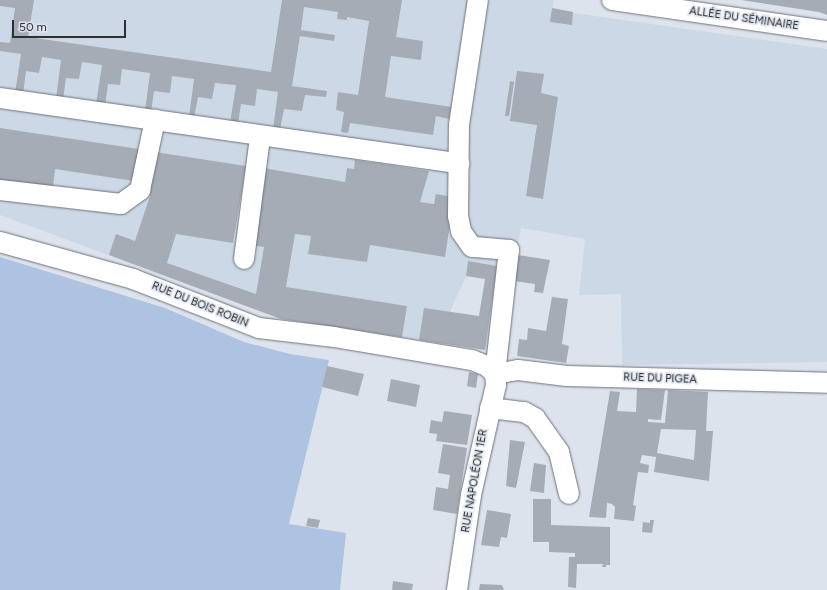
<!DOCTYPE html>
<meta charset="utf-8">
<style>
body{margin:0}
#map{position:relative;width:827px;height:590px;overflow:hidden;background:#dde3ec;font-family:Figtree,sans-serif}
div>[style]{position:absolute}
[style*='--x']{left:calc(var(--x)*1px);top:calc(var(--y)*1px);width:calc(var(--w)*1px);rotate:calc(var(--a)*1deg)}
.built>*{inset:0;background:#cdd8e6}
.green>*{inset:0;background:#aec3e2}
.building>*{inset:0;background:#a6acb5}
.roads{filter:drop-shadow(0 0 1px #6c7279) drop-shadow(0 0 1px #6c7279)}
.minor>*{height:20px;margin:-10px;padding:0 10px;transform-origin:10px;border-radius:10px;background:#fff}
span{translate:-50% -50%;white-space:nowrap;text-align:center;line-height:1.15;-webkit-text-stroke:3px #dde3ec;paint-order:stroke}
.street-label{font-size:11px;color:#2d2f32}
.scale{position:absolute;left:12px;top:20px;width:114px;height:18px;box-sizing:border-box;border:2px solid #2d2f32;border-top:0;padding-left:5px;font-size:12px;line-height:14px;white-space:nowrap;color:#2d2f32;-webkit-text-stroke:3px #dde3ec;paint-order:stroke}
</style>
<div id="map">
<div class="built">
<i style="clip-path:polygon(0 0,554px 0,553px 8px,574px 13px,827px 49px,827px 362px,622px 365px,621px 294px,579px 295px,585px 239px,521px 228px,498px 350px,485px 349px,497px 266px,468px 261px,466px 276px,450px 312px,445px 344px,281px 319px,0 215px)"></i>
</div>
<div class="green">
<i style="clip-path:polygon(0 257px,165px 308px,244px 342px,290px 354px,329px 360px,289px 524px,346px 533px,340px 590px,0 590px)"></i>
</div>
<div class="building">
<i style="clip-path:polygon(0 0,34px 0,28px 37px,271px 72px,282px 0,402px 0,396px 37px,423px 41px,421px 60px,391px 56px,385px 97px,452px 107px,449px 119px,436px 116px,433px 135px,350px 123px,348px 133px,341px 132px,344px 112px,336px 110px,338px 92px,358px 95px,369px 21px,347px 17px,347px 20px,337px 19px,338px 12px,304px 7px,301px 30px,335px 35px,334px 41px,300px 36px,292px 86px,327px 91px,326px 97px,305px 95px,302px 111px,284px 109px,280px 130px,273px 129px,278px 92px,257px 89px,255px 106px,241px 104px,238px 124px,230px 123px,236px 85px,215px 83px,212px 99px,198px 97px,194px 118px,189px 117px,194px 79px,172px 76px,170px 93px,154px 91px,151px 112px,145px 111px,150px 73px,122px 69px,120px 85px,108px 84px,105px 106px,96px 104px,102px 65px,82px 62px,79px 79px,66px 78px,63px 100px,56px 99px,61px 60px,42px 57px,39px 73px,26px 71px,23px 94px,15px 93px,21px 54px,0 51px,0 42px,10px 43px,15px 8px,0 6px)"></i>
<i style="clip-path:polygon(741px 0,827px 0,827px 15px,819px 12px)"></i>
<i style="clip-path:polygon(552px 8px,573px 12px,572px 25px,550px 22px)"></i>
<i style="clip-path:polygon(517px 71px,544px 74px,541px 93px,558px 97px,543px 199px,526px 196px,537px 125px,510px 121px)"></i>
<i style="clip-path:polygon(510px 81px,514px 82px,509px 116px,505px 116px)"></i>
<i style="clip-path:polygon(0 128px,139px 149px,134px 181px,55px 169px,53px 188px,0 180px)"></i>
<i style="clip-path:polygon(155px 152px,246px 166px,233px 243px,176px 234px,167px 263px,256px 294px,264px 247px,250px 245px,263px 168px,345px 182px,347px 168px,354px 169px,355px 160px,429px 171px,420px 202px,434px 204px,436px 194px,454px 197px,445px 257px,370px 245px,367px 262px,308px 254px,311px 236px,295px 234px,286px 287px,407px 306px,402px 337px,281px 319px,109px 255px,116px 234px,135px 241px,150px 196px,147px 195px)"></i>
<i style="clip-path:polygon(517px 247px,519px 248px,518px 255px,550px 260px,543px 293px,534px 292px,535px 284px,513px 281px)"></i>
<i style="clip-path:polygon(468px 261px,497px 266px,485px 350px,419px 340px,424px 308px,479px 316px,485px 279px,466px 276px)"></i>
<i style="clip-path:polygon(552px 297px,568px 299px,562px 344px,569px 346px,566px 363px,517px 356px,519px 339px,527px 340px,528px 328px,546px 331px)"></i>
<i style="clip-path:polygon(327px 366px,364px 374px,358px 396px,322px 387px)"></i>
<i style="clip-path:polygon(469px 372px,478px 374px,476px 388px,467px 386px)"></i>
<i style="clip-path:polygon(391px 379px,420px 385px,416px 407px,387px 401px)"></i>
<i style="clip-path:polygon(evenodd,637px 389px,665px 390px,661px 420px,648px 419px,648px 422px,665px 423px,668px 390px,708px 392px,706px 431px,713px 431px,709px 481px,654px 472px,656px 457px,642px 455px,640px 463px,649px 465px,648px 473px,638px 472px,633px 505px,636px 506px,634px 521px,614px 519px,615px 507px,612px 504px,607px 503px,606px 518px,589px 517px,610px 391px,620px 392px,617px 411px,636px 412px,637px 389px,661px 429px,696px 430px,694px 460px,657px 453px,661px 429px)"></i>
<i style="clip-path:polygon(444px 411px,472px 415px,467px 445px,436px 441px,437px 434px,429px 433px,431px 420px,442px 422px)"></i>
<i style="clip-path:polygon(510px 440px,525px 442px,516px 488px,506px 486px)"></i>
<i style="clip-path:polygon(443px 444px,467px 448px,457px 514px,433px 510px,436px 487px,448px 489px,450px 475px,438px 473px)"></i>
<i style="clip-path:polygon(534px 463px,546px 465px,544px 493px,530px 491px)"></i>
<i style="clip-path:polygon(533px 499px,551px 499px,551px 525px,610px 527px,610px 565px,606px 565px,606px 567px,602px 567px,603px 564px,577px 564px,576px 588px,568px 587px,569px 557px,575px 557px,575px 553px,549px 552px,549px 542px,533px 542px)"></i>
<i style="clip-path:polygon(487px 510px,511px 514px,507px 538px,501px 537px,499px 547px,481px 545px)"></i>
<i style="clip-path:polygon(308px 518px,320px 520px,318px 528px,306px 526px)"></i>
<i style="clip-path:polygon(650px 520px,654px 520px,652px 533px,642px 532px,643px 522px,650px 523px)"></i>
<i style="clip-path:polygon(393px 581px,413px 584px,412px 590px,392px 590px)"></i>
<i style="clip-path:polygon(480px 584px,502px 585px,504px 590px,479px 590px)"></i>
</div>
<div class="roads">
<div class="minor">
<i style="--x:612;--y:0;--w:217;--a:8.2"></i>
<i style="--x:0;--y:98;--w:464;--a:8.1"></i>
<i style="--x:0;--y:190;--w:122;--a:6.6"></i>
<i style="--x:121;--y:204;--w:24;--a:-36"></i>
<i style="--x:140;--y:190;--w:72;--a:-77.9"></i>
<i style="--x:0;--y:242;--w:138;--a:15.5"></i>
<i style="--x:133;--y:279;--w:135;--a:21.3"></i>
<i style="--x:259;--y:328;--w:76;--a:6.8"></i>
<i style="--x:334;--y:337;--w:140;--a:9.5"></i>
<i style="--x:472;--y:360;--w:16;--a:22"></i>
<i style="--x:487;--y:366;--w:11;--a:45"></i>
<i style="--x:244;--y:259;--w:123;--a:-82.5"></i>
<i style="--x:495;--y:374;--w:23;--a:-10"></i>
<i style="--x:518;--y:370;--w:49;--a:7"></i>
<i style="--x:567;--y:376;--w:260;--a:1.5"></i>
<i style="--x:490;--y:408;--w:34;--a:7"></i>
<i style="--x:524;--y:412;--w:13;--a:29"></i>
<i style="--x:535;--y:418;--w:42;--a:54.8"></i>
<i style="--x:559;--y:452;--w:43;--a:76.6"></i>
<i style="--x:457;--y:590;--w:96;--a:-81.6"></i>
<i style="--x:471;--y:495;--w:113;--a:-77.2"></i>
<i style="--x:496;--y:385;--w:11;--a:-95"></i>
<i style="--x:495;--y:374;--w:125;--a:-83.6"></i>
<i style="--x:509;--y:250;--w:37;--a:-175"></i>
<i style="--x:472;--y:247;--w:19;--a:-125"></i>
<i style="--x:461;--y:231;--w:15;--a:-101"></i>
<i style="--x:458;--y:216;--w:91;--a:-89.4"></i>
<i style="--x:459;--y:125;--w:126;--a:-81.4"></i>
</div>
</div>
<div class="street-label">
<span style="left:744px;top:19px;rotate:8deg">ALLÉE DU SÉMINAIRE</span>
<span style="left:200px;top:305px;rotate:22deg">RUE DU BOIS ROBIN</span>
<span style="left:660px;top:379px;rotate:2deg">RUE DU PIGEA</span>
<span style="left:475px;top:481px;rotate:-80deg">RUE NAPOLÉON 1ER</span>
</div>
<div class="scale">50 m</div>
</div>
